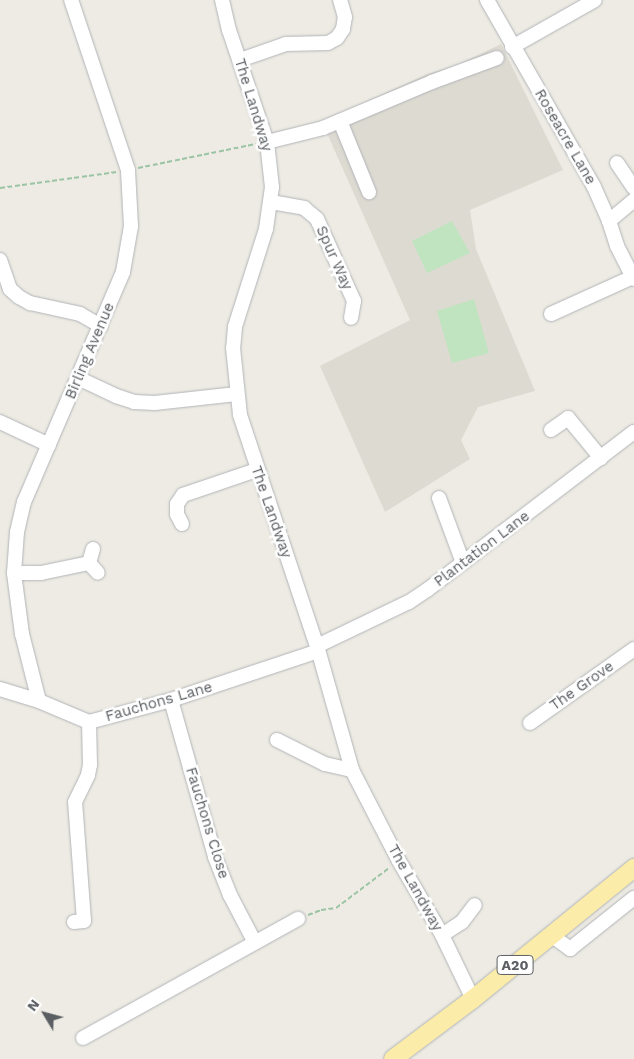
<!DOCTYPE html>
<style>
body{margin:0}
#map{position:relative;width:634px;height:1059px;overflow:hidden;background:#edebe3;font-family:"Work Sans",sans-serif}
div>[style]{position:absolute}
[style*='--x']{left:calc(var(--x)*1px);top:calc(var(--y)*1px);width:calc(var(--w)*1px);rotate:calc(var(--a)*1deg)}
.education>*{inset:0;background:#dddad1}
.green>*{inset:0;background:#c1e4c0}
.path>*{height:2px;margin-top:-1px;transform-origin:0;background:repeating-linear-gradient(90deg,#9ac4a4 0 5px,transparent 0 7.5px)}
.roads{filter:drop-shadow(0 0 1px #b1b4b8) drop-shadow(0 0 1px #b1b4b8)}
.minor>*{height:14px;margin:-7px;padding:0 7px;transform-origin:7px;border-radius:7px;background:#fff}
.major>*{height:18px;margin:-9px;padding:0 9px;transform-origin:9px;border-radius:9px;background:#fcecaa}
span{translate:-50% -50%;white-space:nowrap;text-align:center;line-height:1.15;-webkit-text-stroke:5px #fff;paint-order:stroke}
.shield-label span{padding:1px 4px;background:#fff;border:1px solid;border-radius:4px;-webkit-text-stroke-width:0}
.shield-label{font-size:14px;color:#5b5f63;font-weight:700}
.street-label{font-size:15px;color:#5b5f63}
.north{position:absolute;left:20px;top:989px;width:50px;height:50px;-webkit-text-stroke:4px #fff;paint-order:stroke;rotate:307deg;font-size:14px;font-weight:700;line-height:20px;text-align:center;color:#5b5f63}
.north::after{content:'';display:block;margin:auto;width:18px;height:22px;background:#5b5f63;clip-path:polygon(50% 0,100% 100%,50% 72%,0 100%)}
</style>
<div id="map">
<div class="education">
<i style="clip-path:polygon(501px 44px,563px 170px,470px 210px,476px 249px,535px 391px,478px 407px,461px 440px,470px 459px,385px 512px,320px 366px,410px 320px,322px 122px,427px 74px,455px 66px)"></i>
</div>
<div class="green">
<i style="clip-path:polygon(452px 221px,470px 253px,427px 273px,412px 241px)"></i>
<i style="clip-path:polygon(474px 299px,489px 353px,452px 363px,437px 311px)"></i>
</div>
<div class="path">
<i style="--x:138;--y:168;--w:120;--a:-11.5"></i>
<i style="--x:0;--y:188;--w:118;--a:-7.8"></i>
<i style="--x:308;--y:915;--w:14;--a:-21"></i>
<i style="--x:321;--y:910;--w:15;--a:-8"></i>
<i style="--x:336;--y:908;--w:66;--a:-37"></i>
</div>
<div class="roads">
<div class="minor">
<i style="--x:222;--y:0;--w:31;--a:77"></i>
<i style="--x:229;--y:30;--w:118;--a:71.3"></i>
<i style="--x:267;--y:142;--w:45;--a:83.7"></i>
<i style="--x:272;--y:187;--w:42;--a:98.1"></i>
<i style="--x:266;--y:229;--w:103;--a:107.6"></i>
<i style="--x:235;--y:327;--w:21;--a:95"></i>
<i style="--x:233;--y:348;--w:67;--a:84"></i>
<i style="--x:240;--y:415;--w:243;--a:71.6"></i>
<i style="--x:317;--y:646;--w:129;--a:74.2"></i>
<i style="--x:352;--y:770;--w:102;--a:62.7"></i>
<i style="--x:399;--y:861;--w:86;--a:59.8"></i>
<i style="--x:442;--y:935;--w:71;--a:64.2"></i>
<i style="--x:487;--y:0;--w:215;--a:60.2"></i>
<i style="--x:594;--y:187;--w:37;--a:66"></i>
<i style="--x:609;--y:221;--w:26;--a:72"></i>
<i style="--x:617;--y:246;--w:37;--a:63"></i>
<i style="--x:512;--y:47;--w:95;--a:-29.5"></i>
<i style="--x:240;--y:60;--w:49;--a:-19.2"></i>
<i style="--x:286;--y:44;--w:42;--a:-1.4"></i>
<i style="--x:328;--y:43;--w:10;--a:-29"></i>
<i style="--x:337;--y:38;--w:11;--a:-56"></i>
<i style="--x:343;--y:29;--w:12;--a:-81"></i>
<i style="--x:345;--y:17;--w:18;--a:-106"></i>
<i style="--x:340;--y:121;--w:77;--a:67.8"></i>
<i style="--x:267;--y:142;--w:58;--a:-14"></i>
<i style="--x:323;--y:128;--w:118;--a:-22.9"></i>
<i style="--x:432;--y:82;--w:69;--a:-20.3"></i>
<i style="--x:617;--y:163;--w:30;--a:56"></i>
<i style="--x:271;--y:202;--w:34;--a:10"></i>
<i style="--x:304;--y:208;--w:17;--a:40"></i>
<i style="--x:317;--y:219;--w:90;--a:65.7"></i>
<i style="--x:354;--y:301;--w:17;--a:100"></i>
<i style="--x:609;--y:221;--w:33;--a:-40"></i>
<i style="--x:0;--y:260;--w:31;--a:71"></i>
<i style="--x:10;--y:289;--w:12;--a:42"></i>
<i style="--x:19;--y:297;--w:13;--a:29"></i>
<i style="--x:30;--y:303;--w:51;--a:12.4"></i>
<i style="--x:80;--y:314;--w:24;--a:30"></i>
<i style="--x:551;--y:314;--w:90;--a:-24.3"></i>
<i style="--x:78;--y:378;--w:42;--a:25.3"></i>
<i style="--x:116;--y:396;--w:19;--a:18"></i>
<i style="--x:134;--y:402;--w:21;--a:3"></i>
<i style="--x:155;--y:403;--w:82;--a:-6.3"></i>
<i style="--x:0;--y:422;--w:54;--a:25.1"></i>
<i style="--x:551;--y:430;--w:21;--a:-35"></i>
<i style="--x:568;--y:418;--w:52;--a:50.5"></i>
<i style="--x:439;--y:498;--w:69;--a:69.7"></i>
<i style="--x:182;--y:524;--w:11;--a:-117"></i>
<i style="--x:177;--y:514;--w:10;--a:-90"></i>
<i style="--x:177;--y:504;--w:11;--a:-56"></i>
<i style="--x:183;--y:495;--w:78;--a:-18.7"></i>
<i style="--x:93;--y:549;--w:15;--a:106"></i>
<i style="--x:89;--y:563;--w:13;--a:48"></i>
<i style="--x:14;--y:573;--w:27;--a:0"></i>
<i style="--x:41;--y:573;--w:49;--a:-11.8"></i>
<i style="--x:317;--y:646;--w:102;--a:-25.6"></i>
<i style="--x:409;--y:602;--w:22;--a:-34"></i>
<i style="--x:427;--y:590;--w:260;--a:-37.4"></i>
<i style="--x:0;--y:689;--w:41;--a:17.1"></i>
<i style="--x:39;--y:701;--w:54;--a:22.8"></i>
<i style="--x:89;--y:722;--w:85;--a:-15"></i>
<i style="--x:171;--y:700;--w:155;--a:-18.4"></i>
<i style="--x:171;--y:700;--w:163;--a:74.3"></i>
<i style="--x:215;--y:857;--w:41;--a:68.5"></i>
<i style="--x:230;--y:895;--w:52;--a:62.4"></i>
<i style="--x:39;--y:701;--w:69;--a:-104.2"></i>
<i style="--x:22;--y:634;--w:62;--a:-97.5"></i>
<i style="--x:14;--y:573;--w:41;--a:-85.8"></i>
<i style="--x:17;--y:532;--w:31;--a:-77"></i>
<i style="--x:24;--y:502;--w:250;--a:-66.7"></i>
<i style="--x:123;--y:272;--w:47;--a:-80.1"></i>
<i style="--x:131;--y:226;--w:56;--a:-93.1"></i>
<i style="--x:128;--y:170;--w:179;--a:-108.5"></i>
<i style="--x:530;--y:723;--w:128;--a:-35.4"></i>
<i style="--x:277;--y:740;--w:54;--a:26.6"></i>
<i style="--x:325;--y:764;--w:28;--a:13"></i>
<i style="--x:74;--y:922;--w:10;--a:-6"></i>
<i style="--x:84;--y:921;--w:119;--a:-94.3"></i>
<i style="--x:75;--y:802;--w:30;--a:-64"></i>
<i style="--x:88;--y:775;--w:10;--a:-79"></i>
<i style="--x:90;--y:765;--w:43;--a:-91.3"></i>
<i style="--x:442;--y:935;--w:24;--a:-33"></i>
<i style="--x:462;--y:922;--w:21;--a:-53"></i>
<i style="--x:551;--y:935;--w:24;--a:36"></i>
<i style="--x:570;--y:949;--w:82;--a:-38.6"></i>
<i style="--x:83;--y:1038;--w:246;--a:-29"></i>
</div>
<div class="major">
<i style="--x:393;--y:1059;--w:100;--a:-36.9"></i>
<i style="--x:473;--y:999;--w:208;--a:-39.1"></i>
</div>
</div>
<div class="shield-label">
<span style="left:515px;top:965px">A20</span>
</div>
<div class="street-label">
<span style="left:253px;top:105px;rotate:73deg">The Landway</span>
<span style="left:565px;top:137px;rotate:60deg">Roseacre Lane</span>
<span style="left:334px;top:258px;rotate:66deg">Spur Way</span>
<span style="left:90px;top:351px;rotate:-67deg">Birling Avenue</span>
<span style="left:271px;top:512px;rotate:71deg">The Landway</span>
<span style="left:482px;top:549px;rotate:-37deg">Plantation Lane</span>
<span style="left:582px;top:686px;rotate:-35deg">The Grove</span>
<span style="left:159px;top:702px;rotate:-16deg">Fauchons Lane</span>
<span style="left:207px;top:823px;rotate:73deg">Fauchons Close</span>
<span style="left:415px;top:888px;rotate:61deg">The Landway</span>
</div>
<div class="north">N</div>
</div>
